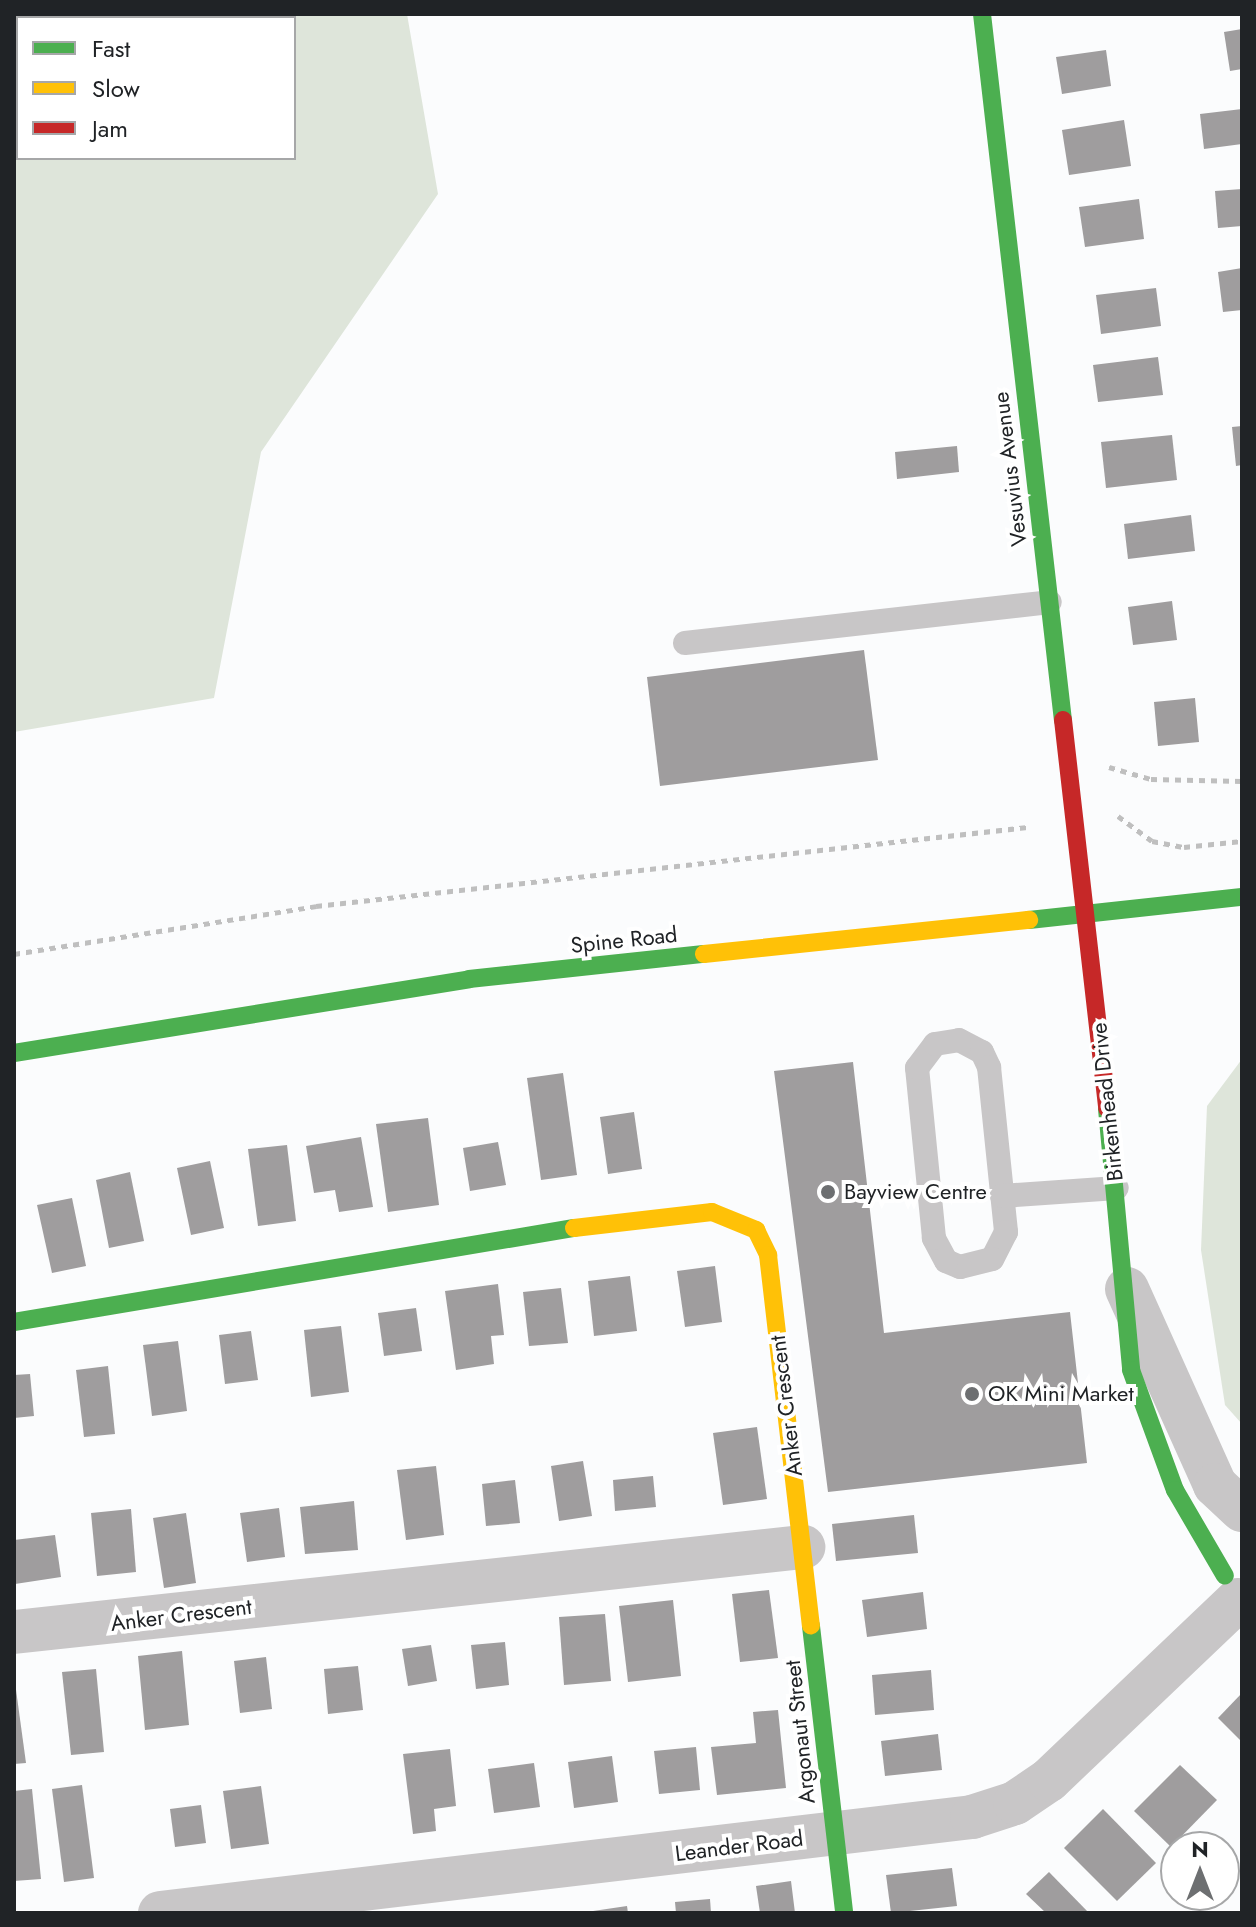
<!DOCTYPE html>
<style>
body{margin:0}
#map{position:relative;width:1256px;height:1927px;overflow:hidden;background:#fbfcfd;font-family:Jost,sans-serif}
div>[style]{position:absolute}
[style*='--x']{left:calc(var(--x)*1px);top:calc(var(--y)*1px);width:calc(var(--w)*1px);rotate:calc(var(--a)*1deg)}
.green>*{inset:0;background:#dee5da}
.building>*{inset:0;background:#9f9d9e}
.path>*{height:5px;margin-top:-2.5px;transform-origin:0;background:repeating-linear-gradient(90deg,#bfbfbf 0 6px,transparent 0 12px)}
.lane>*{height:24px;margin:-12px;padding:0 12px;transform-origin:12px;border-radius:12px;background:#c8c6c7}
.street>*{height:44px;margin:-22px;padding:0 22px;transform-origin:22px;border-radius:22px;background:#c8c6c7}
.fast>*{height:18px;margin:-9px;padding:0 9px;transform-origin:9px;border-radius:9px;background:#4caf50}
.slow>*{height:18px;margin:-9px;padding:0 9px;transform-origin:9px;border-radius:9px;background:#ffc107}
.jam>*{height:18px;margin:-9px;padding:0 9px;transform-origin:9px;border-radius:9px;background:#c62828}
.dots>*{width:22px;height:22px;translate:-50% -50%;box-sizing:border-box;border:4px solid #fff;border-radius:50%}
span{translate:-50% -50%;white-space:nowrap;text-align:center;line-height:1.15;-webkit-text-stroke:8px #fff;paint-order:stroke}
.street-label{font-size:22px;color:#202326}
.poi-label{font-size:22px;color:#202326}
.left{translate:0 -50%;text-align:left}
.frame{position:absolute;inset:0;border:16px solid #202326;pointer-events:none}
.legend{position:absolute;left:16px;top:16px;width:280px;height:144px;box-sizing:border-box;background:#fff;border:2px solid #a6a7a8;margin:0;padding:10px 14px;list-style:none;font-size:24px;color:#202326}
.legend li{display:flex;align-items:center;gap:16px;height:40px}
.legend b{width:40px;border:2px solid #a6a7a8}
.north{position:absolute;left:1160px;top:1831px;width:80px;height:80px;box-sizing:border-box;background:#fff;border:2px solid #a6a7a8;border-radius:50%;rotate:0deg;font-size:22px;font-weight:700;line-height:32px;text-align:center;color:#202326}
.north::after{content:'';display:block;margin:auto;width:28px;height:36px;background:#6d6f71;clip-path:polygon(50% 0,100% 100%,50% 72%,0 100%)}
</style>
<div id="map">
<div class="green">
<i style="clip-path:polygon(evenodd,14px 14px,407px 14px,438px 194px,261px 452px,214px 698px,14px 732px,14px 14px,18px 18px,294px 18px,294px 158px,18px 158px,18px 18px)"></i>
<i style="clip-path:polygon(1242px 1059px,1242px 1424px,1225px 1405px,1201px 1250px,1207px 1106px)"></i>
</div>
<div class="building">
<i style="clip-path:polygon(1242px 29px,1242px 69px,1230px 71px,1224px 32px)"></i>
<i style="clip-path:polygon(1106px 50px,1111px 86px,1062px 94px,1056px 57px)"></i>
<i style="clip-path:polygon(1242px 109px,1242px 144px,1204px 149px,1200px 114px)"></i>
<i style="clip-path:polygon(1124px 120px,1131px 166px,1069px 175px,1062px 130px)"></i>
<i style="clip-path:polygon(1242px 189px,1242px 226px,1218px 228px,1215px 191px)"></i>
<i style="clip-path:polygon(1139px 199px,1144px 239px,1085px 247px,1079px 207px)"></i>
<i style="clip-path:polygon(1242px 268px,1242px 310px,1223px 312px,1218px 272px)"></i>
<i style="clip-path:polygon(1156px 288px,1161px 326px,1101px 334px,1096px 295px)"></i>
<i style="clip-path:polygon(1158px 357px,1163px 395px,1098px 402px,1093px 365px)"></i>
<i style="clip-path:polygon(1242px 426px,1242px 465px,1236px 466px,1232px 427px)"></i>
<i style="clip-path:polygon(1172px 435px,1177px 480px,1106px 488px,1101px 442px)"></i>
<i style="clip-path:polygon(957px 446px,959px 472px,897px 479px,895px 452px)"></i>
<i style="clip-path:polygon(1191px 515px,1195px 551px,1128px 559px,1124px 524px)"></i>
<i style="clip-path:polygon(1172px 601px,1177px 640px,1133px 645px,1128px 607px)"></i>
<i style="clip-path:polygon(864px 650px,878px 760px,660px 786px,647px 677px)"></i>
<i style="clip-path:polygon(1195px 698px,1199px 742px,1158px 746px,1154px 702px)"></i>
<i style="clip-path:polygon(853px 1062px,884px 1333px,1070px 1312px,1087px 1463px,828px 1492px,774px 1071px)"></i>
<i style="clip-path:polygon(563px 1073px,577px 1175px,541px 1180px,527px 1078px)"></i>
<i style="clip-path:polygon(634px 1112px,642px 1169px,608px 1174px,600px 1117px)"></i>
<i style="clip-path:polygon(428px 1118px,439px 1205px,388px 1212px,376px 1124px)"></i>
<i style="clip-path:polygon(361px 1137px,373px 1207px,339px 1212px,335px 1190px,314px 1193px,306px 1146px)"></i>
<i style="clip-path:polygon(498px 1142px,506px 1185px,470px 1191px,463px 1148px)"></i>
<i style="clip-path:polygon(287px 1145px,296px 1221px,258px 1226px,248px 1149px)"></i>
<i style="clip-path:polygon(210px 1161px,224px 1228px,191px 1235px,177px 1168px)"></i>
<i style="clip-path:polygon(130px 1172px,144px 1241px,109px 1248px,96px 1180px)"></i>
<i style="clip-path:polygon(72px 1198px,86px 1266px,52px 1273px,37px 1205px)"></i>
<i style="clip-path:polygon(715px 1266px,722px 1322px,685px 1327px,677px 1271px)"></i>
<i style="clip-path:polygon(630px 1276px,637px 1331px,594px 1336px,588px 1281px)"></i>
<i style="clip-path:polygon(498px 1284px,504px 1335px,491px 1336px,494px 1364px,456px 1370px,445px 1291px)"></i>
<i style="clip-path:polygon(561px 1288px,568px 1343px,529px 1346px,523px 1292px)"></i>
<i style="clip-path:polygon(416px 1308px,422px 1351px,384px 1356px,378px 1313px)"></i>
<i style="clip-path:polygon(341px 1326px,349px 1392px,311px 1397px,304px 1330px)"></i>
<i style="clip-path:polygon(251px 1331px,258px 1380px,225px 1384px,219px 1335px)"></i>
<i style="clip-path:polygon(178px 1341px,187px 1411px,152px 1416px,143px 1345px)"></i>
<i style="clip-path:polygon(108px 1366px,115px 1434px,84px 1437px,76px 1370px)"></i>
<i style="clip-path:polygon(30px 1374px,34px 1416px,14px 1418px,14px 1375px)"></i>
<i style="clip-path:polygon(757px 1427px,767px 1499px,723px 1505px,713px 1433px)"></i>
<i style="clip-path:polygon(583px 1461px,592px 1516px,559px 1521px,551px 1466px)"></i>
<i style="clip-path:polygon(436px 1466px,444px 1535px,406px 1540px,397px 1470px)"></i>
<i style="clip-path:polygon(653px 1476px,656px 1507px,615px 1511px,613px 1480px)"></i>
<i style="clip-path:polygon(515px 1480px,520px 1523px,486px 1526px,482px 1484px)"></i>
<i style="clip-path:polygon(354px 1501px,358px 1550px,305px 1554px,300px 1507px)"></i>
<i style="clip-path:polygon(279px 1508px,285px 1557px,247px 1562px,240px 1513px)"></i>
<i style="clip-path:polygon(131px 1509px,136px 1572px,97px 1576px,91px 1513px)"></i>
<i style="clip-path:polygon(186px 1513px,196px 1583px,164px 1588px,153px 1518px)"></i>
<i style="clip-path:polygon(914px 1515px,918px 1553px,836px 1561px,832px 1524px)"></i>
<i style="clip-path:polygon(55px 1535px,61px 1577px,15px 1584px,14px 1540px)"></i>
<i style="clip-path:polygon(769px 1590px,778px 1658px,740px 1662px,732px 1594px)"></i>
<i style="clip-path:polygon(923px 1592px,927px 1629px,867px 1637px,862px 1600px)"></i>
<i style="clip-path:polygon(673px 1600px,681px 1676px,628px 1682px,619px 1606px)"></i>
<i style="clip-path:polygon(605px 1614px,611px 1681px,564px 1685px,559px 1617px)"></i>
<i style="clip-path:polygon(505px 1642px,509px 1685px,476px 1689px,471px 1645px)"></i>
<i style="clip-path:polygon(431px 1645px,437px 1681px,408px 1686px,402px 1649px)"></i>
<i style="clip-path:polygon(182px 1651px,189px 1725px,145px 1730px,138px 1656px)"></i>
<i style="clip-path:polygon(266px 1657px,272px 1709px,240px 1713px,234px 1661px)"></i>
<i style="clip-path:polygon(358px 1666px,363px 1710px,328px 1714px,324px 1669px)"></i>
<i style="clip-path:polygon(96px 1669px,104px 1752px,71px 1755px,62px 1672px)"></i>
<i style="clip-path:polygon(931px 1670px,934px 1710px,875px 1715px,872px 1675px)"></i>
<i style="clip-path:polygon(14px 1675px,26px 1763px,14px 1764px)"></i>
<i style="clip-path:polygon(1242px 1693px,1242px 1742px,1218px 1718px)"></i>
<i style="clip-path:polygon(778px 1710px,786px 1788px,717px 1795px,711px 1747px,756px 1743px,753px 1712px)"></i>
<i style="clip-path:polygon(938px 1734px,942px 1770px,885px 1776px,881px 1741px)"></i>
<i style="clip-path:polygon(696px 1747px,700px 1790px,659px 1794px,654px 1751px)"></i>
<i style="clip-path:polygon(450px 1749px,456px 1806px,434px 1809px,436px 1831px,413px 1834px,403px 1754px)"></i>
<i style="clip-path:polygon(612px 1756px,618px 1802px,574px 1808px,568px 1762px)"></i>
<i style="clip-path:polygon(534px 1763px,540px 1807px,494px 1813px,488px 1769px)"></i>
<i style="clip-path:polygon(1180px 1765px,1217px 1800px,1171px 1847px,1134px 1811px)"></i>
<i style="clip-path:polygon(82px 1785px,94px 1878px,64px 1882px,52px 1789px)"></i>
<i style="clip-path:polygon(261px 1786px,269px 1844px,231px 1849px,223px 1791px)"></i>
<i style="clip-path:polygon(32px 1789px,41px 1879px,14px 1881px,14px 1791px)"></i>
<i style="clip-path:polygon(201px 1805px,206px 1843px,175px 1847px,170px 1809px)"></i>
<i style="clip-path:polygon(1103px 1809px,1156px 1863px,1117px 1901px,1064px 1848px)"></i>
<i style="clip-path:polygon(952px 1868px,957px 1906px,891px 1913px,886px 1875px)"></i>
<i style="clip-path:polygon(1049px 1872px,1089px 1913px,1046px 1913px,1026px 1894px)"></i>
<i style="clip-path:polygon(791px 1881px,795px 1913px,760px 1913px,756px 1886px)"></i>
<i style="clip-path:polygon(710px 1899px,711px 1913px,676px 1913px,675px 1902px)"></i>
<i style="clip-path:polygon(627px 1906px,628px 1913px,594px 1913px,593px 1911px)"></i>
</div>
<div class="path">
<i style="--x:1109;--y:767;--w:44;--a:15.9"></i>
<i style="--x:1151;--y:779;--w:91;--a:1.3"></i>
<i style="--x:1118;--y:816;--w:42;--a:36.3"></i>
<i style="--x:1152;--y:841;--w:33;--a:11"></i>
<i style="--x:1184;--y:847;--w:58;--a:-5.9"></i>
<i style="--x:14;--y:954;--w:306;--a:-9"></i>
<i style="--x:316;--y:906;--w:716;--a:-6.33"></i>
</div>
<div class="lane">
<i style="--x:685;--y:643;--w:367;--a:-6.4"></i>
<i style="--x:959;--y:1040;--w:26;--a:28"></i>
<i style="--x:982;--y:1052;--w:17;--a:65"></i>
<i style="--x:989;--y:1067;--w:166;--a:84.1"></i>
<i style="--x:1006;--y:1232;--w:30;--a:117"></i>
<i style="--x:992;--y:1259;--w:33;--a:166"></i>
<i style="--x:960;--y:1267;--w:15;--a:-157"></i>
<i style="--x:946;--y:1261;--w:26;--a:-118"></i>
<i style="--x:934;--y:1238;--w:171;--a:-95.7"></i>
<i style="--x:917;--y:1068;--w:30;--a:-53"></i>
<i style="--x:935;--y:1044;--w:24;--a:-9"></i>
<i style="--x:1002;--y:1196;--w:115;--a:-4"></i>
</div>
<div class="street">
<i style="--x:1127;--y:1289;--w:215;--a:65.8"></i>
<i style="--x:1215;--y:1485;--w:37;--a:43"></i>
<i style="--x:14;--y:1632;--w:794;--a:-6.15"></i>
<i style="--x:160;--y:1913;--w:818;--a:-6.74"></i>
<i style="--x:972;--y:1817;--w:45;--a:-18"></i>
<i style="--x:1015;--y:1803;--w:41;--a:-34.1"></i>
<i style="--x:1049;--y:1780;--w:261;--a:-43.6"></i>
</div>
<div class="fast">
<i style="--x:982;--y:14;--w:711;--a:83.46"></i>
<i style="--x:1029;--y:920;--w:214;--a:-6.2"></i>
<i style="--x:14;--y:1053;--w:461;--a:-9.2"></i>
<i style="--x:469;--y:979;--w:236;--a:-6.1"></i>
<i style="--x:1107;--y:1109;--w:262;--a:84.7"></i>
<i style="--x:1131;--y:1370;--w:128;--a:69.9"></i>
<i style="--x:1175;--y:1490;--w:99;--a:59.8"></i>
<i style="--x:14;--y:1322;--w:568;--a:-9.53"></i>
<i style="--x:811;--y:1626;--w:289;--a:83.4"></i>
</div>
<div class="slow">
<i style="--x:704;--y:954;--w:327;--a:-6"></i>
<i style="--x:574;--y:1228;--w:139;--a:-6.6"></i>
<i style="--x:712;--y:1212;--w:48;--a:22.2"></i>
<i style="--x:756;--y:1230;--w:28;--a:64"></i>
<i style="--x:768;--y:1255;--w:373;--a:83.4"></i>
</div>
<div class="jam">
<i style="--x:1063;--y:720;--w:391;--a:83.5"></i>
</div>
<div class="dots">
<i style="left:828px;top:1192px;background:#6d6f71"></i>
<i style="left:972px;top:1394px;background:#6d6f71"></i>
</div>
<div class="street-label">
<span style="left:1010px;top:469px;rotate:-97deg">Vesuvius Avenue</span>
<span style="left:624px;top:940px;rotate:-6deg">Spine Road</span>
<span style="left:1107px;top:1102px;rotate:-96deg">Birkenhead Drive</span>
<span style="left:786px;top:1406px;rotate:-97deg">Anker Crescent</span>
<span style="left:181px;top:1615px;rotate:-7deg">Anker Crescent</span>
<span style="left:800px;top:1732px;rotate:-96deg">Argonaut Street</span>
<span style="left:739px;top:1846px;rotate:-7deg">Leander Road</span>
</div>
<div class="poi-label">
<span class="left" style="left:844px;top:1192px">Bayview Centre</span>
<span class="left" style="left:988px;top:1394px">OK Mini Market</span>
</div>
<div class="frame"></div>
<ul class="legend">
<li><b style="height:10px;background:#4caf50"></b>Fast</li>
<li><b style="height:10px;background:#ffc107"></b>Slow</li>
<li><b style="height:10px;background:#c62828"></b>Jam</li>
</ul>
<div class="north">N</div>
</div>
